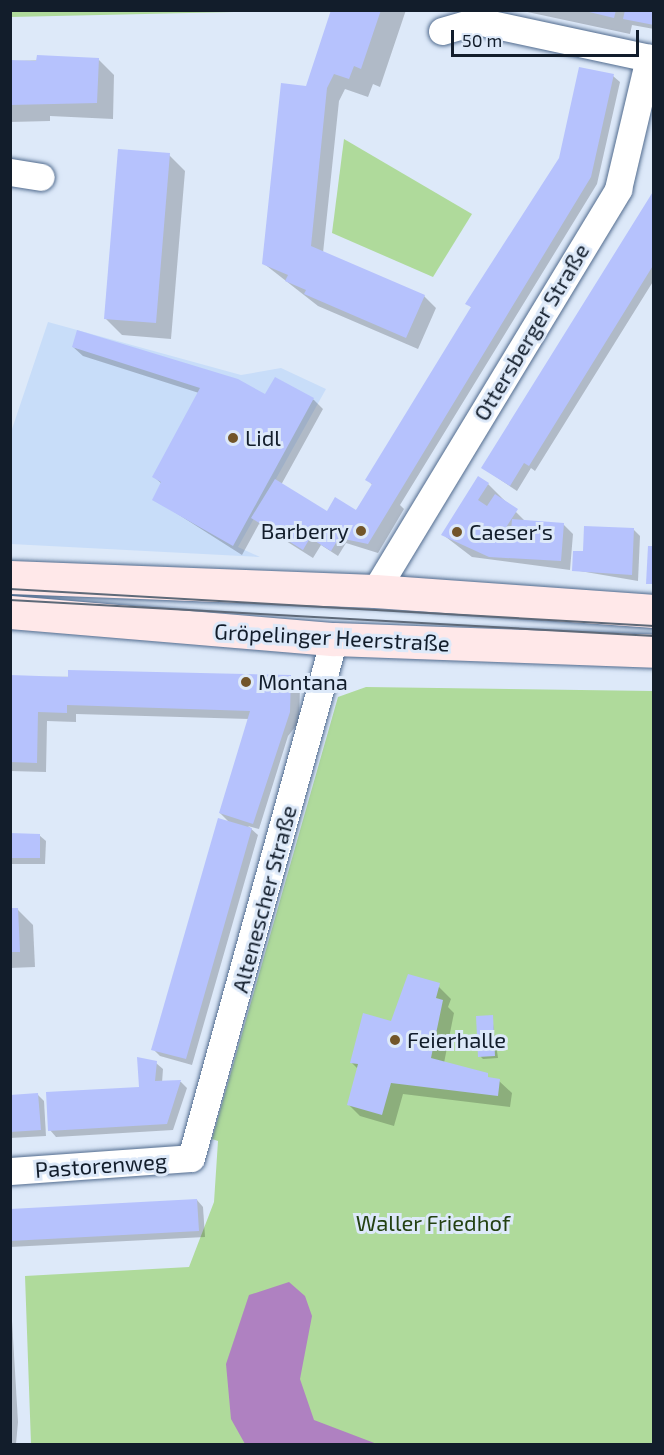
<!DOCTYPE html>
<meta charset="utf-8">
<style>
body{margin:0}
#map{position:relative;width:664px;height:1455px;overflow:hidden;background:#dde9f9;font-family:"Exo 2",sans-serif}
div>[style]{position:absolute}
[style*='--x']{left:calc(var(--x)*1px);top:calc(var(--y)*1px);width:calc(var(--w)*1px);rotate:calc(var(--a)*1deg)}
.built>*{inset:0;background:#c8ddf9}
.green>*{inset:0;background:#afda9b}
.water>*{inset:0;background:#af81c1}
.shadow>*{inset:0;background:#0003}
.building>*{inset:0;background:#b6c2fd}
.roads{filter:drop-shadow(0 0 2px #516b8e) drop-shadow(0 0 2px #516b8e)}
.street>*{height:27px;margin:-13.5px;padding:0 13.5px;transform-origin:13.5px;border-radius:13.5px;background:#fff}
.secondary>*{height:33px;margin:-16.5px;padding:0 16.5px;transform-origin:16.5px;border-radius:16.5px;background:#ffe8e9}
.tram>*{height:1.5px;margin:-0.75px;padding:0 0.75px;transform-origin:0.75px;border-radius:0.75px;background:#5e6978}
.dots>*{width:16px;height:16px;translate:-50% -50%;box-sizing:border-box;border:3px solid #dde9f9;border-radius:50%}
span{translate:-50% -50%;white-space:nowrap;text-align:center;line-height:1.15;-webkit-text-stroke:6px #dde9f9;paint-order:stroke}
.street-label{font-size:22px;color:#121d2b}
.poi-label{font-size:22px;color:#121d2b}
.left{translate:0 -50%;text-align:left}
.right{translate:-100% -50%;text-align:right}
.park-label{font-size:22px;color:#234112}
.frame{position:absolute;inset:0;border:12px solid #121d2b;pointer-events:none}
.scale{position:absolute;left:451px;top:30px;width:188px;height:27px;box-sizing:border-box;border:3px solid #121d2b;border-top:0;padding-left:8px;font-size:18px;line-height:21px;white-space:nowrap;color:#121d2b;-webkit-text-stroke:4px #dde9f9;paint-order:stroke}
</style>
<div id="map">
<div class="built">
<i style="clip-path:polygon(48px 322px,241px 375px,281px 368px,326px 389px,238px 547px,260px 557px,11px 544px,11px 432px)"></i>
</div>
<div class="green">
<i style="clip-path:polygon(10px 11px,11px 10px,273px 11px,11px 17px)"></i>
<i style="clip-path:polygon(344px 139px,472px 214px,433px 277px,332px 233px)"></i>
<i style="clip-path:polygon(366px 687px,653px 691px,653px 1444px,31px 1444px,25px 1276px,189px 1267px,214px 1202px,218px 1141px,212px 1139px,338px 697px)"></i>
</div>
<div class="water">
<i style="clip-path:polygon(289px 1282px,305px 1296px,312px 1316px,300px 1379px,314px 1420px,377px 1444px,245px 1444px,231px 1419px,226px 1364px,249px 1295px)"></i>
</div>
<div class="shadow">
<i style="clip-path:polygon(333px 10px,406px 10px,380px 87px,373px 84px,368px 97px,345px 89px,339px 101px,323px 253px,424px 296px,436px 308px,418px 349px,318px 306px,263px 263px,307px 87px)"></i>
<i style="clip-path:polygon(518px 10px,654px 10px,654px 29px,632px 25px,630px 34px)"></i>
<i style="clip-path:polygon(98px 59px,114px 75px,113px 119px,50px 116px,50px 121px,10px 122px,10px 61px)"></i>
<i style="clip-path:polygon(613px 76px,620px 82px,597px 184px,400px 505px,404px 509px,378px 553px,346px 543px,338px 556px,321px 545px,313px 558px,259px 524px,242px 555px,154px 499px,162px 484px,154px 477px,199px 393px,83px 356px,73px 347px,266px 396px,275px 379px,314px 400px,323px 409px,281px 485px,326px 512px,355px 512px,373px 486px,367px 479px,472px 308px,467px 303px)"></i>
<i style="clip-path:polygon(169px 155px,185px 171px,171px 339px,122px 335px,106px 319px)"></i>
<i style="clip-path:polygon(654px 193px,654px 280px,535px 471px,531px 468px,517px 491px,483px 468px)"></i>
<i style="clip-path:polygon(488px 484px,525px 521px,563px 524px,573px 534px,570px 570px,472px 557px,442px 534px)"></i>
<i style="clip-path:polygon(633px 529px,640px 536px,638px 581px,574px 570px,584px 553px)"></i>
<i style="clip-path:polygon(291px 676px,300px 686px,299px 722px,288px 736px,259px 829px,248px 826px,258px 835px,192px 1065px,160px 1056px,153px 1049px,230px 823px,220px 813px,249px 719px,76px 714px,76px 722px,47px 721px,46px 772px,10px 771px,10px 677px)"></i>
<i style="clip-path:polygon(10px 835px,39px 835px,46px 841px,45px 864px,10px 864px)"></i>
<i style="clip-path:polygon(17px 909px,33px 925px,35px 967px,10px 968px,10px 910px)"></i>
<i style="clip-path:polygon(438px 986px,451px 999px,448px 1007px,454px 1013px,444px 1063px,499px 1081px,512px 1093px,510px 1107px,403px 1094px,394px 1126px,360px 1116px,348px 1104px,358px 1069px,351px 1062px)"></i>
<i style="clip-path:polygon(492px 1017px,498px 1058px,483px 1059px,480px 1056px)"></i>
<i style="clip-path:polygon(156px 1063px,163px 1069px,162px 1083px,181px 1082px,187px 1088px,173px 1130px,56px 1137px,50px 1130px,140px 1088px)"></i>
<i style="clip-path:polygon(38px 1095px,44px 1101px,46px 1136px,10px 1138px,10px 1096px)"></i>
<i style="clip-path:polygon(197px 1200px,203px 1207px,205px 1237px,10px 1247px,10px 1211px)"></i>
<i style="clip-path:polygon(10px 1287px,18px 1422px,16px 1444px,10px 1444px)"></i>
</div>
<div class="building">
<i style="clip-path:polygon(331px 10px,381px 10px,361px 69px,354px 66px,349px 79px,334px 74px,327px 88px,311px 246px,425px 295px,406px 338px,304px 294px,306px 290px,285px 281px,288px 275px,262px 264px,281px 83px,306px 86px)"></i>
<i style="clip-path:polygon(581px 10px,616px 10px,614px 18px)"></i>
<i style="clip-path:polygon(625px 10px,654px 10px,654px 25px,623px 19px)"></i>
<i style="clip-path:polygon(37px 55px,99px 58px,97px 103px,10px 105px,10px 60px,36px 61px)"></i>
<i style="clip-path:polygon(579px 67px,614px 74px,591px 177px,368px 544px,339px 538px,331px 551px,310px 538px,303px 550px,251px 518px,275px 479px,327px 511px,335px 497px,356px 510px,372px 484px,365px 480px,471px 307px,465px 304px,559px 158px)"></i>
<i style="clip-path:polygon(118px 149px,170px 153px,156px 323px,104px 319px)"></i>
<i style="clip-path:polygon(654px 190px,654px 264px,529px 466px,524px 463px,510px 486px,481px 468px)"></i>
<i style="clip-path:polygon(77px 330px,238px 379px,265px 394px,275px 377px,314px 398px,233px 546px,152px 500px,161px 482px,152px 477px,200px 388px,72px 347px)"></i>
<i style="clip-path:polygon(478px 476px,489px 483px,478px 500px,487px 506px,495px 494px,518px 509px,503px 532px,511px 532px,512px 519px,564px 523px,561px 561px,489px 557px,441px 535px)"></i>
<i style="clip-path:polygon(584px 526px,634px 528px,632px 575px,572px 571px,573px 551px,583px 551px)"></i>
<i style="clip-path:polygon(648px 546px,654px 546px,654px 584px,646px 584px)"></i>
<i style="clip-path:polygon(68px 670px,291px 675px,290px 712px,253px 824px,219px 813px,250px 711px,67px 705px,67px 713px,38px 712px,37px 763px,10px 762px,10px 675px,68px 677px)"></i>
<i style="clip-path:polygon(218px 818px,252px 828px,186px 1059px,151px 1050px)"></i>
<i style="clip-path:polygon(10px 833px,40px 834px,40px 858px,10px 858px)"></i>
<i style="clip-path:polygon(10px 908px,18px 908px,20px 952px,10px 952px)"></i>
<i style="clip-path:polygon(408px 974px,440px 983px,436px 998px,443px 1000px,431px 1058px,488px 1073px,488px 1077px,500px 1079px,498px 1096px,391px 1083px,382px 1115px,347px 1105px,358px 1064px,350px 1063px,363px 1013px,391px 1021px)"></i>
<i style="clip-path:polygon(493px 1015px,495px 1056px,478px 1057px,476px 1016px)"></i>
<i style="clip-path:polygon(137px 1057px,157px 1061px,155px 1081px,181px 1080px,167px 1124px,48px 1131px,46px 1092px,139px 1087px)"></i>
<i style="clip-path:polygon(38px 1093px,41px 1130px,10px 1132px,10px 1095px)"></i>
<i style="clip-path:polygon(197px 1199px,199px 1231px,10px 1241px,10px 1209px)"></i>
</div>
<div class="roads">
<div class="street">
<i style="--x:442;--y:31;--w:36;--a:-16"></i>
<i style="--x:477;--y:21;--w:181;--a:12.1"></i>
<i style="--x:10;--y:172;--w:31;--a:9"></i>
<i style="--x:375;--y:591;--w:470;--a:-58.8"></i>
<i style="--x:618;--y:189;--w:135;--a:-76.7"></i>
<i style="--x:10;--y:1171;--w:181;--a:-4.1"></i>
<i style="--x:191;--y:1158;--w:538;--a:-74.6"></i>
</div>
<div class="secondary">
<i style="--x:10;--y:577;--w:365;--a:2.2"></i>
<i style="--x:375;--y:591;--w:280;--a:4.1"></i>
<i style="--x:10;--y:612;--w:325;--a:4.8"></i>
<i style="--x:334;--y:639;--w:320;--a:2.1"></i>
</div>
</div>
<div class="tram">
<i style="--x:10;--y:589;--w:645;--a:3.29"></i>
<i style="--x:10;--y:600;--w:645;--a:3.2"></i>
</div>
<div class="dots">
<i style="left:233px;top:438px;background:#725529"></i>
<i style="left:361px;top:531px;background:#725529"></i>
<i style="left:457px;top:532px;background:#725529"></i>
<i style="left:246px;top:682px;background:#725529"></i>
<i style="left:395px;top:1040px;background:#725529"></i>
</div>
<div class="street-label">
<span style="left:531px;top:332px;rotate:-59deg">Ottersberger Straße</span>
<span style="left:332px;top:637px;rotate:3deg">Gröpelinger Heerstraße</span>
<span style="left:264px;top:899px;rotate:-75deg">Altenescher Straße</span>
<span style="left:101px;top:1165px;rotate:-4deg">Pastorenweg</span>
</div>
<div class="poi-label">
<span class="left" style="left:245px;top:438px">Lidl</span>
<span class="right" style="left:349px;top:531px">Barberry</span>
<span class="left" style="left:469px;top:532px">Caeser's</span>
<span class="left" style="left:258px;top:682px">Montana</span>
<span class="left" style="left:407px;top:1040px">Feierhalle</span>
</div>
<div class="park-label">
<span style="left:433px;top:1223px">Waller Friedhof</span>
</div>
<div class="frame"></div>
<div class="scale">50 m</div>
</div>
